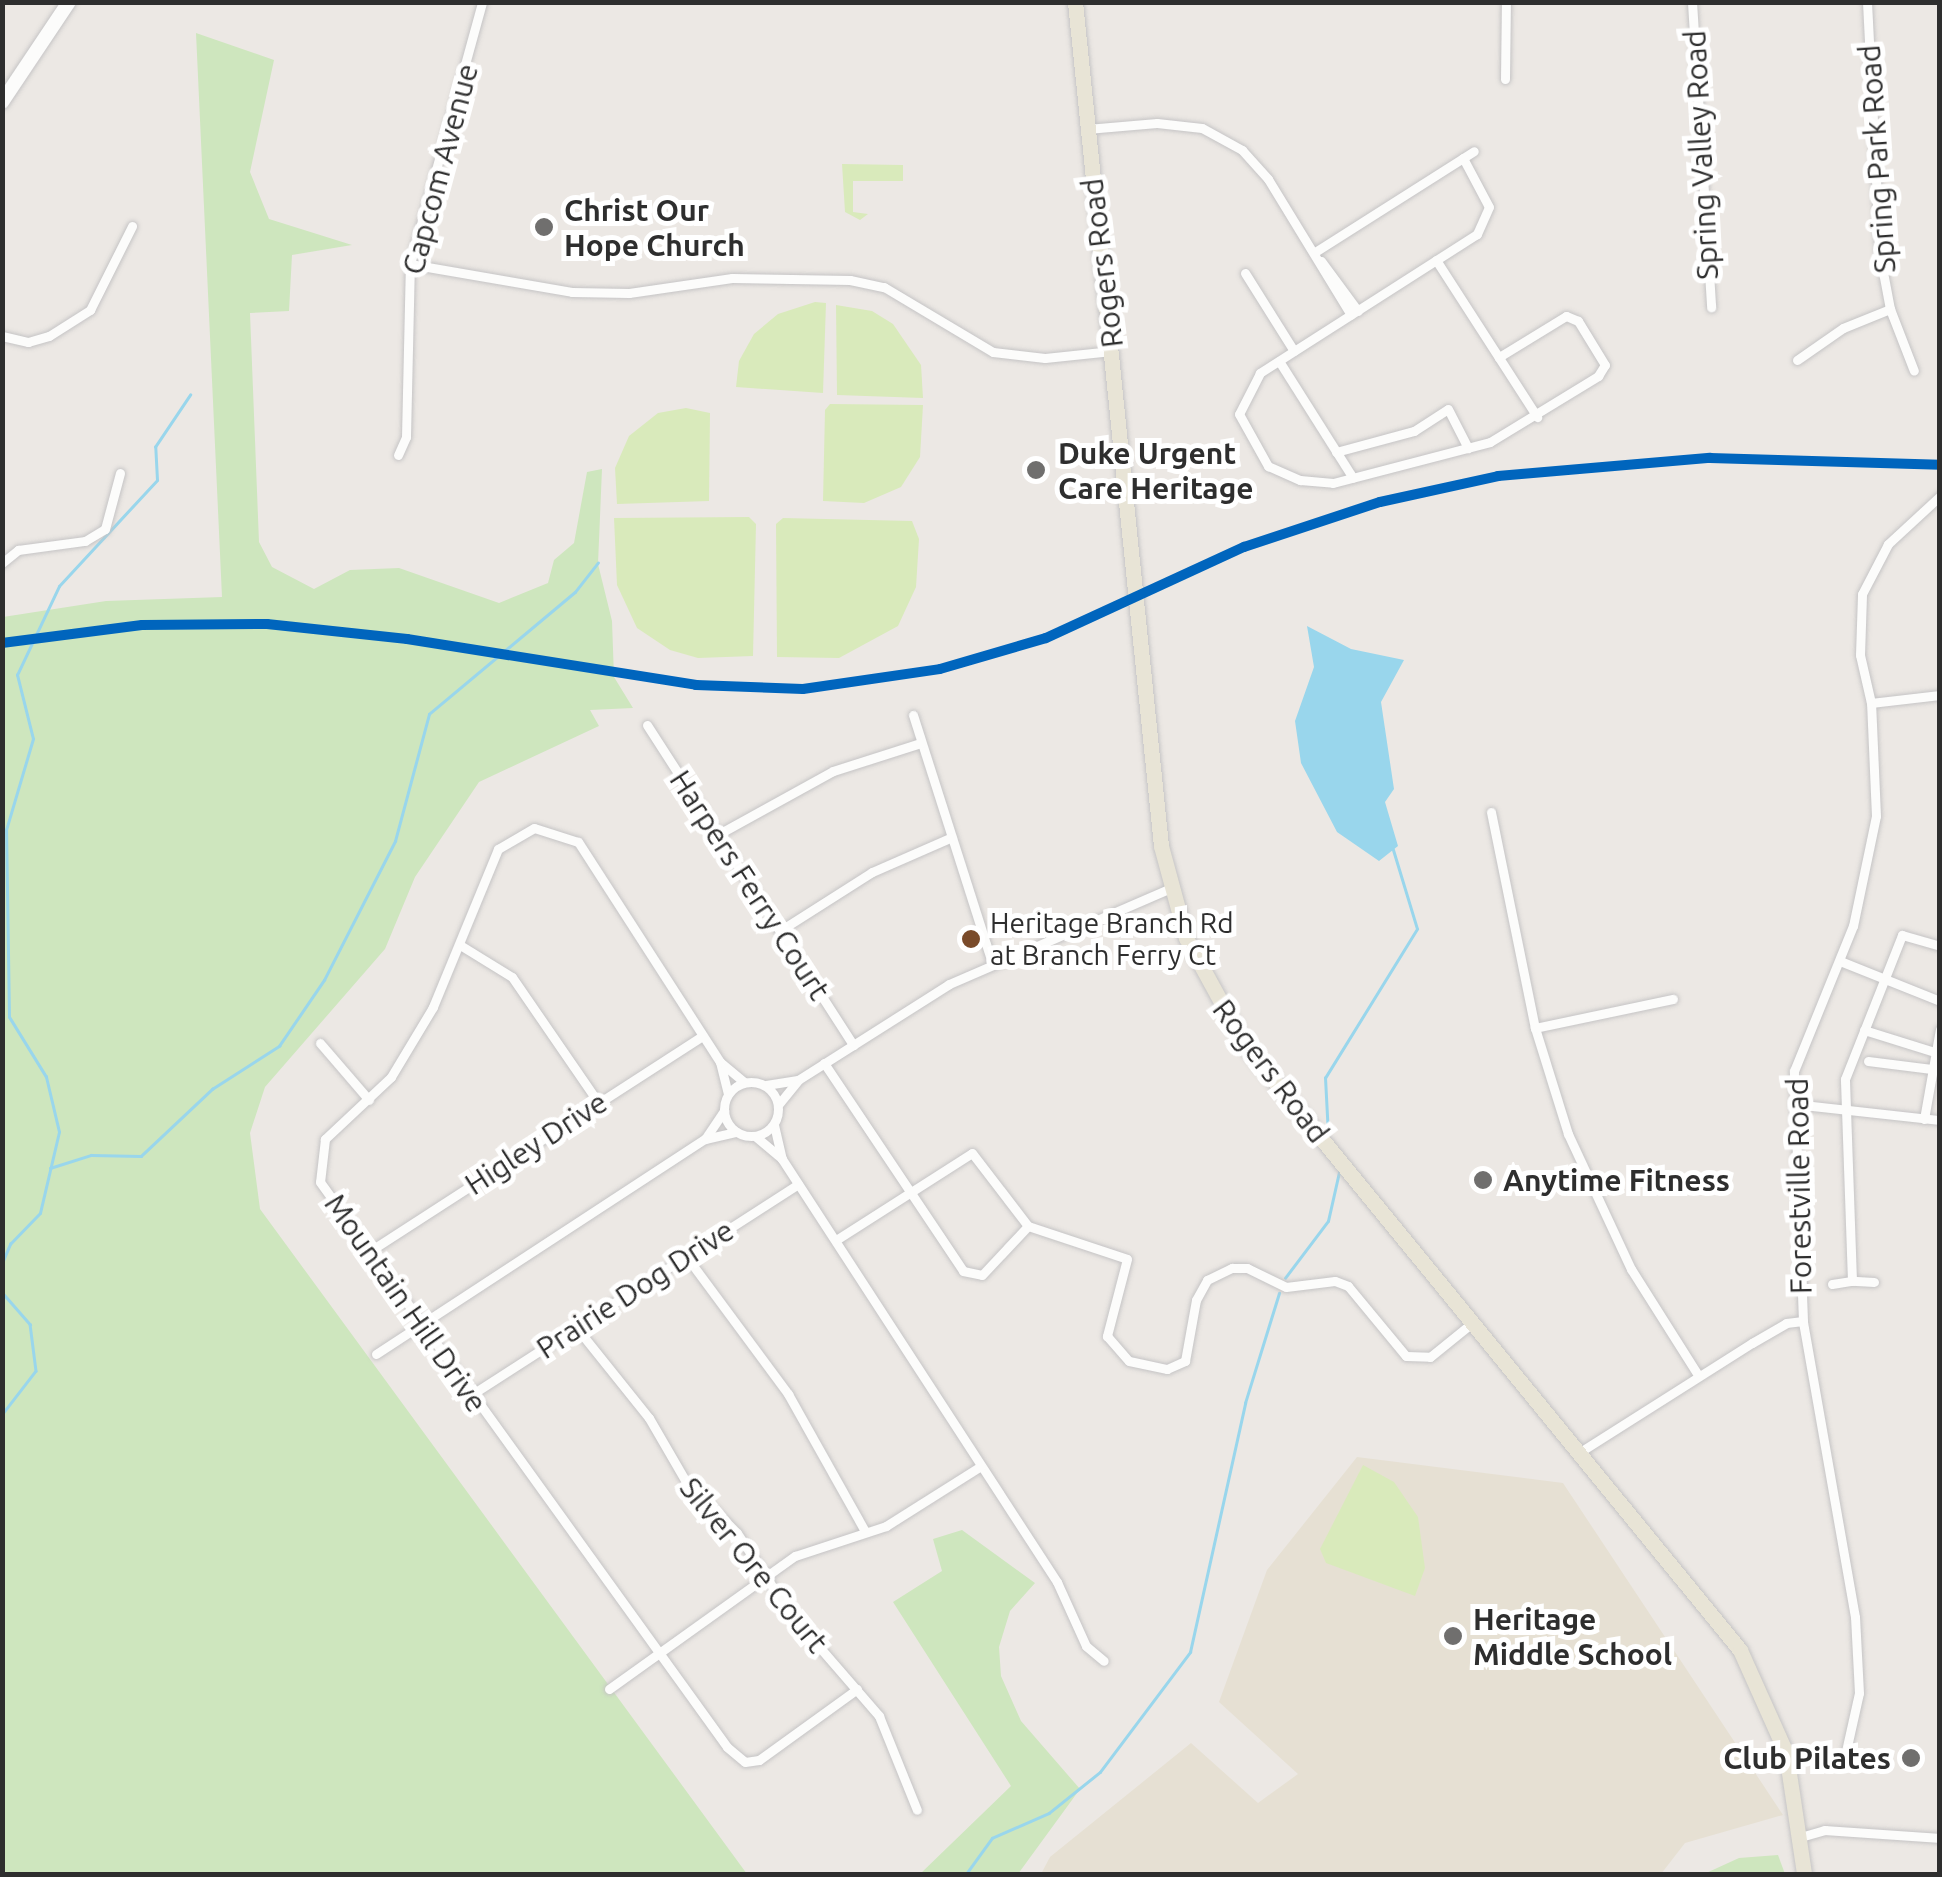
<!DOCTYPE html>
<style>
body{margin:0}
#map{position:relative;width:1942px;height:1877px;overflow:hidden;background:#ece8e4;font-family:Ubuntu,sans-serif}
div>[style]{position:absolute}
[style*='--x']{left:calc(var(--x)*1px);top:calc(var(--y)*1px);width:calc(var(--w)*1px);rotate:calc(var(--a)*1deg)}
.education>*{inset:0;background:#e6e0d3}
.green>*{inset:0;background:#cee6be}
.pitch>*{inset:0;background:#d9eabb}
.water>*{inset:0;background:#99d6ec}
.stream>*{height:2.5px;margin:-1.25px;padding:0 1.25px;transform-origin:1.25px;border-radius:1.25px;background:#99d6ec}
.roads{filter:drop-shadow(0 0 2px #c5c4c5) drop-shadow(0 0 2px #c5c4c5)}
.minor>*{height:9px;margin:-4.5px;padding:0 4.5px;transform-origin:4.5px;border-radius:4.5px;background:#fcfcfb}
.minor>.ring{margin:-4.5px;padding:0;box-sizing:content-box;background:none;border:9px solid #fcfcfb;border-radius:50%}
.secondary>*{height:14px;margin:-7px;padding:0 7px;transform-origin:7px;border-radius:7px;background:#fcfcfb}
.primary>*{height:15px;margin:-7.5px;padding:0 7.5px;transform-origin:7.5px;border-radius:7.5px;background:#e8e4d6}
.rail-1>*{height:10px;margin:-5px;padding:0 5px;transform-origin:5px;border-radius:5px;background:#0065bd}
.dots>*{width:28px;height:28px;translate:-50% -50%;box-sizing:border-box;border:5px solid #fff;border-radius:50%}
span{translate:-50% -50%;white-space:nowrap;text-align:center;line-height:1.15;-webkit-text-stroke:10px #fff;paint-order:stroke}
.bus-label{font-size:28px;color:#2e2e2e}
.left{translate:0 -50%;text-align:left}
.street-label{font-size:30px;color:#2e2e2e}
.poi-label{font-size:30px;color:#2e2e2e;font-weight:700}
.right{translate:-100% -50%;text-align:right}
.frame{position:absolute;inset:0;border:5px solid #2e2e2e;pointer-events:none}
</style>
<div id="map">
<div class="education">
<i style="clip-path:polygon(1357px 1457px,1563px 1483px,1783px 1815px,1685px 1843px,1661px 1874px,1041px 1874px,1050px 1857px,1191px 1743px,1258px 1803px,1298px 1774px,1219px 1702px,1267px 1570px)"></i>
</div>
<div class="green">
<i style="clip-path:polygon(196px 33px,274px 60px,250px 172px,269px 219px,352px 245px,292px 255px,289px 311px,250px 313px,259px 542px,272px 567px,314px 589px,350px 570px,399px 568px,499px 603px,548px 583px,554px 560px,574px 543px,587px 472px,602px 469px,598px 564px,612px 621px,614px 677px,633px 708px,590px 710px,599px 726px,479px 782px,415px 877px,385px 949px,265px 1087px,250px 1133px,260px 1209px,747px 1874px,3px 1874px,3px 617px,106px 601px,222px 597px)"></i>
<i style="clip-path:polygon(962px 1530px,1035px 1583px,1010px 1611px,999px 1647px,1001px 1676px,1021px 1721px,1080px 1789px,1018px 1874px,920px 1874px,1011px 1786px,893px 1602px,942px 1571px,933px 1539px)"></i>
<i style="clip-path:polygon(1778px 1855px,1785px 1874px,1704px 1874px,1739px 1858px)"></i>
</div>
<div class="pitch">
<i style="clip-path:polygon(842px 164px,903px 165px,903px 181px,853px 181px,853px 212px,868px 214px,860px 220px,845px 212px)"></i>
<i style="clip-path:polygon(815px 302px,826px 303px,823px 393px,736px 387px,739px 361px,754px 334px,778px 314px)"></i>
<i style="clip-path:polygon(836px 305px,872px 311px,893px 324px,921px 365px,923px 398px,837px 395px)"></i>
<i style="clip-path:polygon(830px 404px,923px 405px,920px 457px,901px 487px,864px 503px,823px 501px,825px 410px)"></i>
<i style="clip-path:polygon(686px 408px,710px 413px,709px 501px,617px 504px,615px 468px,629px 436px,658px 413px)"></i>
<i style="clip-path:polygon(749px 517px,756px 524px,753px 656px,698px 658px,670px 650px,637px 628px,617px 585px,614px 518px)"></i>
<i style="clip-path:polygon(783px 518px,912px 521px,919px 539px,916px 587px,898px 626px,839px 658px,777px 657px,776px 524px)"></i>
<i style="clip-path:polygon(1363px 1465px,1394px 1482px,1418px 1517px,1425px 1568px,1415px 1596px,1326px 1563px,1320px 1549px)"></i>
</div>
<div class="water">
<i style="clip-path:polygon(1307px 626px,1351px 649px,1404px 660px,1381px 702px,1394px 789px,1385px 802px,1398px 846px,1379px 861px,1337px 832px,1301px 763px,1295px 721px,1314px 667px)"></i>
</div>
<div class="stream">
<i style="--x:1328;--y:1135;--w:57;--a:-93"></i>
<i style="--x:1325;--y:1078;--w:175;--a:-58.3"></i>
<i style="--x:1417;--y:929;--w:83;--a:-106.9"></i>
<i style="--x:50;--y:1168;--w:43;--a:-17.6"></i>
<i style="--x:91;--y:1155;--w:50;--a:1.1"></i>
<i style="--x:141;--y:1156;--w:98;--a:-43.3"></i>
<i style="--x:212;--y:1089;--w:80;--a:-32.7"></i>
<i style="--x:279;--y:1046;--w:80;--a:-55.7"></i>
<i style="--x:324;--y:980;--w:156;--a:-62.9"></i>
<i style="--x:395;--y:841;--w:131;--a:-75"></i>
<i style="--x:429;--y:714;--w:190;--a:-39.9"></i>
<i style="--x:575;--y:592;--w:37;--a:-52"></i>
<i style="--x:2;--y:1263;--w:21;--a:-67"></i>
<i style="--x:10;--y:1244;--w:43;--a:-45.9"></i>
<i style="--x:40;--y:1213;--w:83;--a:-76.8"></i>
<i style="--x:59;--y:1132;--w:57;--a:-103.3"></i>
<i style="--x:46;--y:1077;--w:70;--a:-121.7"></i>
<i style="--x:9;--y:1017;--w:187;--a:-90.9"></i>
<i style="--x:6;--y:830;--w:95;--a:-73.5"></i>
<i style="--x:33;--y:739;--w:66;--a:-104"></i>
<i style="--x:17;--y:675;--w:98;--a:-64.7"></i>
<i style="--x:59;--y:586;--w:144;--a:-47.2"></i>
<i style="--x:157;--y:480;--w:33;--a:-93"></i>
<i style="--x:155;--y:447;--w:63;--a:-56.1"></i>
<i style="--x:1285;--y:1278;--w:71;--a:-53"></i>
<i style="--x:1328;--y:1221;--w:50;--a:-77.3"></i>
<i style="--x:2;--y:1292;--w:43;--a:48.8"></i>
<i style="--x:30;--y:1324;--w:47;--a:82.7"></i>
<i style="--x:36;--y:1371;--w:56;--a:127.7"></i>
<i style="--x:966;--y:1874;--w:44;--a:-54.2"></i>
<i style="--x:992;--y:1838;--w:62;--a:-23.7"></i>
<i style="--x:1049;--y:1813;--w:65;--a:-38.8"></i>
<i style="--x:1100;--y:1772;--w:150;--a:-53.1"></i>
<i style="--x:1190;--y:1652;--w:255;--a:-77.5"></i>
<i style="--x:1245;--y:1403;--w:115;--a:-72.8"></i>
</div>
<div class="roads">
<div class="minor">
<i style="--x:1692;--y:2;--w:306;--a:86.4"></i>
<i style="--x:1867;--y:2;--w:254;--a:87.1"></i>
<i style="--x:1880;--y:256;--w:54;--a:79.3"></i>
<i style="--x:1890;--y:309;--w:66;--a:68.8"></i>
<i style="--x:1505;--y:79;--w:77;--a:-89.3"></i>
<i style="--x:1087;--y:129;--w:70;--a:-4.9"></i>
<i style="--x:1157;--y:123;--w:45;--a:6.3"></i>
<i style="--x:1202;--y:128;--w:46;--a:28.8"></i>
<i style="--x:1242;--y:150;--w:39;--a:48"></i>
<i style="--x:1268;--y:179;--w:159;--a:58.6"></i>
<i style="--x:1463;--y:158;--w:55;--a:62"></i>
<i style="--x:1489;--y:207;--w:30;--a:114"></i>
<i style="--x:1477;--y:234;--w:258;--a:147.4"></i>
<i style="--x:1260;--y:373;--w:46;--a:117.1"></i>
<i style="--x:1239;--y:414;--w:60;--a:60.9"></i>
<i style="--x:1268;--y:466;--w:35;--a:24"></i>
<i style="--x:1300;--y:480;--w:33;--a:5"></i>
<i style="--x:1333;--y:483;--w:162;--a:-14.6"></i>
<i style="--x:1490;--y:442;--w:127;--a:-31.4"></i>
<i style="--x:1598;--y:376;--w:13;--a:-58"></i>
<i style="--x:1605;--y:365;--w:52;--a:-121.5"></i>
<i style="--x:1578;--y:321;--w:13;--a:-157"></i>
<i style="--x:1566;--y:316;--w:79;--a:148.5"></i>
<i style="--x:1315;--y:252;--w:188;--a:-32.4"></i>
<i style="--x:1436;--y:260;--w:187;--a:57.2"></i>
<i style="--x:1321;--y:261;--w:62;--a:53.5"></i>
<i style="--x:410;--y:264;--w:164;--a:9.8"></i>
<i style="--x:572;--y:292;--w:57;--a:1"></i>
<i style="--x:629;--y:293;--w:104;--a:-8.3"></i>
<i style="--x:732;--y:278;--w:118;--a:1"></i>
<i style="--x:850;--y:280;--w:35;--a:12"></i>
<i style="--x:884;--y:287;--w:127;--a:30.8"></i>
<i style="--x:993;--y:352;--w:52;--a:6.6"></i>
<i style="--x:1045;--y:358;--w:67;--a:-6"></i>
<i style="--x:1245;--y:273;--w:92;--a:57.9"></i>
<i style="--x:2;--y:336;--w:27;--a:13"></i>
<i style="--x:28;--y:342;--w:22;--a:-16"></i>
<i style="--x:49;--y:336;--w:49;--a:-32.4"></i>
<i style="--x:90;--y:310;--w:94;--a:-63.4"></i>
<i style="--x:1797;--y:360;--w:56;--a:-34.8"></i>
<i style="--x:1843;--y:328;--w:51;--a:-22"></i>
<i style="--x:1279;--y:361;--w:138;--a:57.7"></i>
<i style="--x:1336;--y:452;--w:81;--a:-15.1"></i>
<i style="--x:1414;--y:431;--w:40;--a:-32.9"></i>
<i style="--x:1448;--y:409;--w:44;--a:62.9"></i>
<i style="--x:398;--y:455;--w:20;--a:-66"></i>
<i style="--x:406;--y:437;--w:173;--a:-88.7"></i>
<i style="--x:410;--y:264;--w:272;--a:-74.6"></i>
<i style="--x:2;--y:563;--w:21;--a:-39"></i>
<i style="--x:18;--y:550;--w:68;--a:-7.7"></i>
<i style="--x:85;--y:541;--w:23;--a:-31"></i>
<i style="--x:105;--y:529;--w:58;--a:-75"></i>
<i style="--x:1871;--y:703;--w:69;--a:-6.6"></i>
<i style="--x:913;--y:715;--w:259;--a:72.3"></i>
<i style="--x:647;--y:725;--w:381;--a:57.2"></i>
<i style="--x:1491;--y:812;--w:220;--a:78.5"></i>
<i style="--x:1535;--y:1028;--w:111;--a:72.7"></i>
<i style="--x:1568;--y:1134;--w:149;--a:65"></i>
<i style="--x:1631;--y:1269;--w:125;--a:57.7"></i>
<i style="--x:717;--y:835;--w:132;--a:-28.9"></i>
<i style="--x:833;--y:771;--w:92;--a:-17.7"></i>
<i style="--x:781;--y:930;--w:108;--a:-32.5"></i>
<i style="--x:872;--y:872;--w:87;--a:-23.6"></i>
<i style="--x:460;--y:945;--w:61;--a:31.6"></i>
<i style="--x:512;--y:977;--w:152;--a:55.5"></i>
<i style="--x:1840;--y:961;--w:108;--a:21.8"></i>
<i style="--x:1535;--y:1028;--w:141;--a:-11.9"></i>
<i style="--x:1864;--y:1030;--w:73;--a:17.4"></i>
<i style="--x:320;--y:1043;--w:75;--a:49.3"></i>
<i style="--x:1868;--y:1061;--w:64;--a:7.1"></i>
<i style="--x:720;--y:1062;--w:33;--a:76"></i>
<i style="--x:824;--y:1063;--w:250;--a:56.2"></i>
<i style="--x:963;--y:1271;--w:19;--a:12"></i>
<i style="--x:982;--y:1275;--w:67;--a:-46.8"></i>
<i class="ring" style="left:724px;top:1082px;width:45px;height:45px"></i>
<i style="--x:744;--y:1082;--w:31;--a:-140"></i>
<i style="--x:720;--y:1062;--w:262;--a:-122.8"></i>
<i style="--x:578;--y:842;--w:46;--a:-162.3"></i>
<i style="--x:534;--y:828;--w:42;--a:149.7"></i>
<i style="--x:498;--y:849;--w:171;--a:112.4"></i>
<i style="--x:433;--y:1007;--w:82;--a:121"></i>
<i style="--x:391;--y:1077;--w:91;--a:136.8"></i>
<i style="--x:325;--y:1139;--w:43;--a:96.6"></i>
<i style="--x:320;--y:1182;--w:696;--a:54.23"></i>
<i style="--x:727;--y:1747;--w:23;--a:40"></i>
<i style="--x:745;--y:1762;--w:14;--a:-8"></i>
<i style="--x:759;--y:1760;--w:121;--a:-35.9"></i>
<i style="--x:766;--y:1085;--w:32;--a:-9"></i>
<i style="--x:1794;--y:1104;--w:147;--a:6.3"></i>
<i style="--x:778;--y:1105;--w:32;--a:-51"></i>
<i style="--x:798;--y:1080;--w:179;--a:-32.4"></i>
<i style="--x:949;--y:984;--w:242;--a:-23.4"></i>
<i style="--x:1924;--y:1119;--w:91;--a:-79.9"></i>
<i style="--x:774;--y:1125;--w:35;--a:77"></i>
<i style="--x:755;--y:1136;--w:35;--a:40"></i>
<i style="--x:782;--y:1159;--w:505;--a:56.97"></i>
<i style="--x:1057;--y:1582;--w:70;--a:65.6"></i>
<i style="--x:1086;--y:1646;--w:23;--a:40"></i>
<i style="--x:705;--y:1139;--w:32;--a:-13"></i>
<i style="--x:836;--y:1240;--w:161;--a:-32.6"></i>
<i style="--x:972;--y:1153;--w:92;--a:52.5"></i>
<i style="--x:1028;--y:1226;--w:104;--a:18.4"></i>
<i style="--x:1127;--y:1259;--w:80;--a:104.6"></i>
<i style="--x:1107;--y:1336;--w:33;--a:49"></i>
<i style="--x:1129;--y:1361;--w:39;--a:12"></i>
<i style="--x:1167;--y:1369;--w:20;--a:-24"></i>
<i style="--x:1185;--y:1361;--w:62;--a:-79.8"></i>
<i style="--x:1196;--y:1300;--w:23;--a:-61"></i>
<i style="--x:1207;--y:1280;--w:28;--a:-26"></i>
<i style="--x:1232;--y:1268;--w:15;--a:0"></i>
<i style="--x:1247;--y:1268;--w:43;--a:26"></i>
<i style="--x:1286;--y:1287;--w:49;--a:-7"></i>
<i style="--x:1335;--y:1281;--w:14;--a:21"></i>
<i style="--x:1348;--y:1286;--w:91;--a:50.4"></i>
<i style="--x:1406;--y:1356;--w:24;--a:2"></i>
<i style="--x:1430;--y:1357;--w:54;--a:-39"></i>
<i style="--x:370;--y:1251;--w:396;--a:-32.9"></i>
<i style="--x:686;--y:1256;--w:172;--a:53.5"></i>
<i style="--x:788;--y:1394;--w:157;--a:60.7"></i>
<i style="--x:1874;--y:1282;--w:22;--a:-177"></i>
<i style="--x:1852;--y:1281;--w:202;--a:-92"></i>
<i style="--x:1845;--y:1079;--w:155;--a:-68.4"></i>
<i style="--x:1902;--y:935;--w:40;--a:16"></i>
<i style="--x:1832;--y:1284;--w:20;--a:-9"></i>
<i style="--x:576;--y:1327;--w:117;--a:51.3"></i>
<i style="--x:649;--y:1418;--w:72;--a:59.9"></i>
<i style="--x:685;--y:1480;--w:74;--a:45.5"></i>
<i style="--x:737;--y:1533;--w:95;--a:56.6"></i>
<i style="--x:789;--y:1612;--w:138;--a:49.1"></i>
<i style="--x:879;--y:1716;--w:101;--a:68"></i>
<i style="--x:376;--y:1354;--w:393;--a:-33.2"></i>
<i style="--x:705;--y:1139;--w:34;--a:-56"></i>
<i style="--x:471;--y:1395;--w:389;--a:-32.8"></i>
<i style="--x:1580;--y:1452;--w:204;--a:-32.4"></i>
<i style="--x:1752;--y:1343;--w:39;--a:-30"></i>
<i style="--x:1786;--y:1323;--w:17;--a:-7"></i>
<i style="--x:609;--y:1689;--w:229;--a:-35.6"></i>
<i style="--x:795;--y:1556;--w:96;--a:-18.2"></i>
<i style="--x:886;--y:1526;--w:112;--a:-32.3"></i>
<i style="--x:1846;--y:1751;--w:59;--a:-77.4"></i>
<i style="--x:1859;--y:1693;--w:76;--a:-93"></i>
<i style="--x:1855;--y:1617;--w:301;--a:-100"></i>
<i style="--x:1803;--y:1321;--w:250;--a:-92.1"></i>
<i style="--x:1794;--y:1071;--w:157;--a:-67.9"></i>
<i style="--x:1853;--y:926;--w:112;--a:-78.2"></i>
<i style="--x:1876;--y:816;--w:113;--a:-92.5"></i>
<i style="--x:1871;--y:703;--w:49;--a:-102.9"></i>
<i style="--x:1860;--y:655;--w:61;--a:-88.1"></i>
<i style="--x:1862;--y:594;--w:56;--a:-62.5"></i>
<i style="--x:1888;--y:544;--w:71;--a:-42.7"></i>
<i style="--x:1804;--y:1836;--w:22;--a:-16"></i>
<i style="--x:1825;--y:1830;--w:115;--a:4"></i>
</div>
<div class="secondary">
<i style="--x:2;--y:102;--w:120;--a:-56.2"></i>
</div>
<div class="primary">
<i style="--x:1075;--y:2;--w:848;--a:84.18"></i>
<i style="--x:1161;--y:846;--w:95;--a:74.8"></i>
<i style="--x:1186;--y:938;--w:121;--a:61.3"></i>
<i style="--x:1244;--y:1044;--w:783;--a:50.7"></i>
<i style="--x:1740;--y:1650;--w:113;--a:65.9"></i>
<i style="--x:1786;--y:1753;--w:122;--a:81.5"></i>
</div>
</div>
<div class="rail-1">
<i style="--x:2;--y:643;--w:141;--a:-7.3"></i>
<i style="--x:142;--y:625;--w:125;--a:-0.5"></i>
<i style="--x:267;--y:624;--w:141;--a:6.1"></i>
<i style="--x:407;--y:639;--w:293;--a:9"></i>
<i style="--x:696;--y:685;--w:107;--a:2.1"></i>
<i style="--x:803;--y:689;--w:138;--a:-8.3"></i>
<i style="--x:940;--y:669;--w:110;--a:-16.3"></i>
<i style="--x:1046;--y:638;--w:218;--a:-24.7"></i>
<i style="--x:1244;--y:547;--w:143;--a:-18.3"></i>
<i style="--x:1380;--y:502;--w:121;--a:-12.4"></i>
<i style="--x:1498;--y:476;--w:213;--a:-4.9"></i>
<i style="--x:1710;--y:458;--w:230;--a:1.7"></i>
</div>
<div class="dots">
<i style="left:544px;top:227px;background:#706f6e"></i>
<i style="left:1036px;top:470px;background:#706f6e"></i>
<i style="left:971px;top:939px;background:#7a4b2a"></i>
<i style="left:1483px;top:1180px;background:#706f6e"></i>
<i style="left:1453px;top:1636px;background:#706f6e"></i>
<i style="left:1911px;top:1758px;background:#706f6e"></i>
</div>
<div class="bus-label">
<span class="left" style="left:990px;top:939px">Heritage Branch Rd<br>at Branch Ferry Ct</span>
</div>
<div class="street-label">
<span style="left:1701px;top:155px;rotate:-93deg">Spring Valley Road</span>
<span style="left:1877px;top:159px;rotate:-94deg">Spring Park Road</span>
<span style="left:440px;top:169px;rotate:-75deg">Capcom Avenue</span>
<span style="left:1102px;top:263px;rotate:-97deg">Rogers Road</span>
<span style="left:750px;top:885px;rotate:57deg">Harpers Ferry Court</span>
<span style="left:1271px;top:1071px;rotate:53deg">Rogers Road</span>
<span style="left:536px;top:1143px;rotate:-33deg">Higley Drive</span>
<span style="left:1799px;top:1186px;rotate:-91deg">Forestville Road</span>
<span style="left:635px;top:1289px;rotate:-33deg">Prairie Dog Drive</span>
<span style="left:406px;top:1303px;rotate:55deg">Mountain Hill Drive</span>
<span style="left:754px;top:1565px;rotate:51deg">Silver Ore Court</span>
</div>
<div class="poi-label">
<span class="left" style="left:564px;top:227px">Christ Our<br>Hope Church</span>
<span class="left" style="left:1058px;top:470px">Duke Urgent<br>Care Heritage</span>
<span class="left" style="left:1503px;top:1180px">Anytime Fitness</span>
<span class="left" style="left:1473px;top:1636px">Heritage<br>Middle School</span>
<span class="right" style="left:1891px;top:1758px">Club Pilates</span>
</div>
<div class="frame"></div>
</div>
